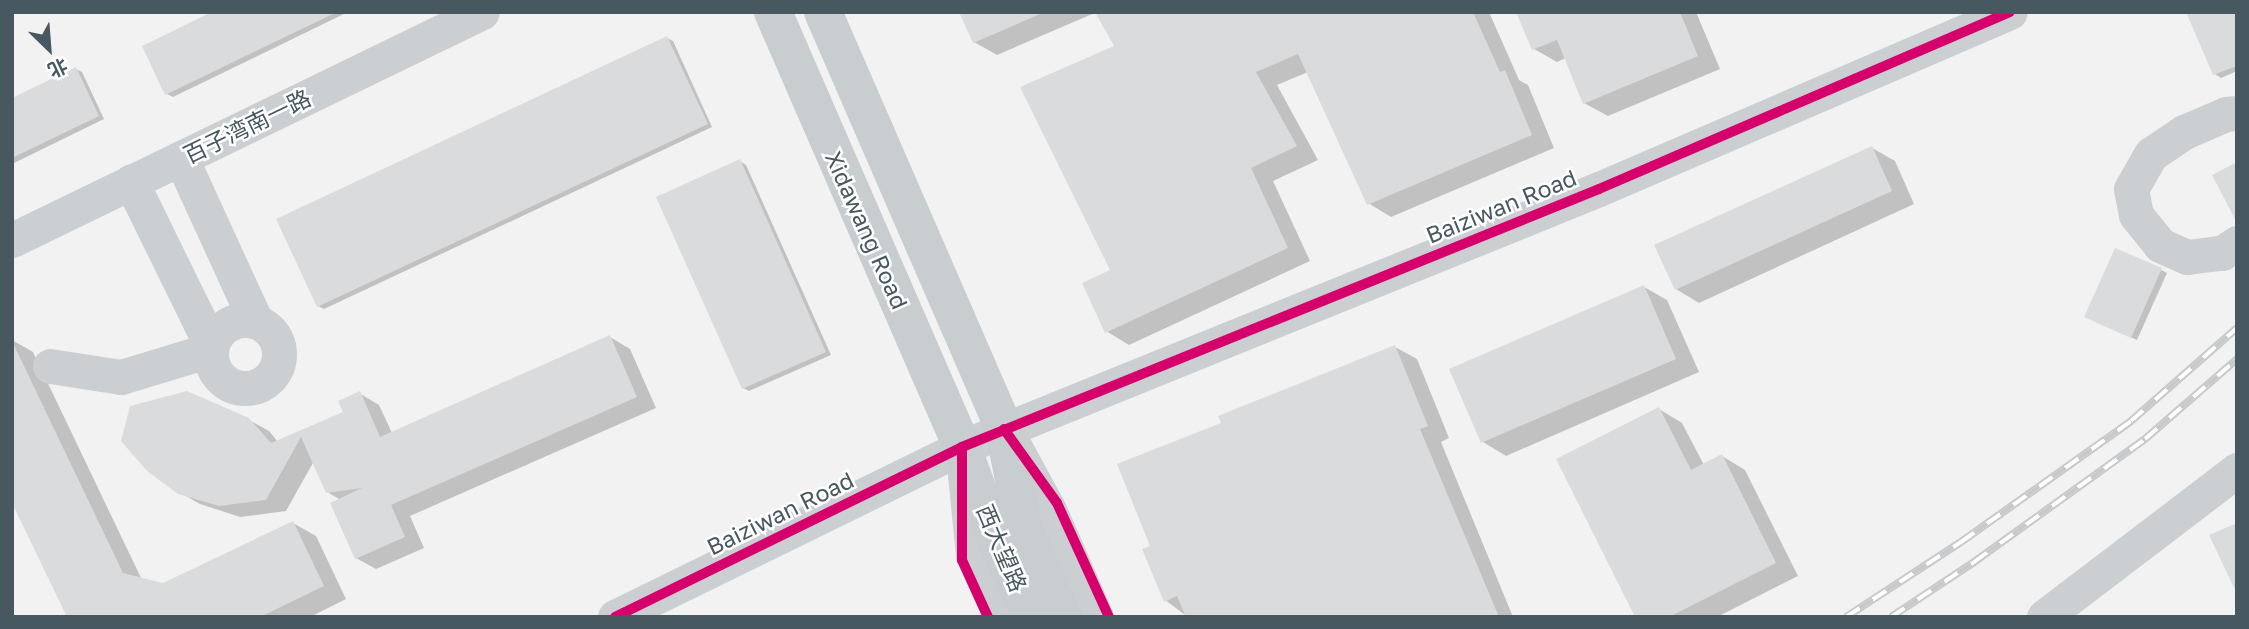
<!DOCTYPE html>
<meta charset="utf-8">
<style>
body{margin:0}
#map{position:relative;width:2249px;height:629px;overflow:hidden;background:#f3f2f2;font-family:"Golos Text","Noto Sans SC",sans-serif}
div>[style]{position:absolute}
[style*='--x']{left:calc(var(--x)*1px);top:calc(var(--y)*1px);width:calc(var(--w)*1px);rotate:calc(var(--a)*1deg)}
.shadow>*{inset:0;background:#0003}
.building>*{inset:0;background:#dadbdc}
.minor>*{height:35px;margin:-17.5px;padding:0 17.5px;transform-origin:17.5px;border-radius:17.5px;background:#cbcfd2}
.minor>.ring{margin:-17.5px;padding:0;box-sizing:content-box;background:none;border:35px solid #cbcfd2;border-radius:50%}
.major>*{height:38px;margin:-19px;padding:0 19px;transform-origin:19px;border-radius:19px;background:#c8cdd0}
.rail>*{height:8px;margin-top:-4px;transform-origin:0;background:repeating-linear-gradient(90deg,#fff 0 16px,#c7c9cb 0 32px);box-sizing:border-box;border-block:2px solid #c7c9cb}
.cycleway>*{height:10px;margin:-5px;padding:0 5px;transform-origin:5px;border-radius:5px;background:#d6006c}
span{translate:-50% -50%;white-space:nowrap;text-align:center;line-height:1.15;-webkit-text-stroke:5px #fff;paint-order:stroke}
.street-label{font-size:23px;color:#475861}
.frame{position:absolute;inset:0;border:14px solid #475861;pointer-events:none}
.north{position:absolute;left:14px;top:14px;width:70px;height:70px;-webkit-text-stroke:5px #fff;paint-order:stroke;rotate:155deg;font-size:19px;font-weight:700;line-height:28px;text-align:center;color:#475861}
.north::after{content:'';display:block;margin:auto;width:24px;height:32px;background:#475861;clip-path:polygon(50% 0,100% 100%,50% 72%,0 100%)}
</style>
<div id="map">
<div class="shadow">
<i style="clip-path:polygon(216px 12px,348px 12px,173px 97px,167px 94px)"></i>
<i style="clip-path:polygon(961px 12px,1097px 12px,997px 55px,974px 42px)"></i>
<i style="clip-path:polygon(1097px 12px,1489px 12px,1519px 80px,1528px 85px,1554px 148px,1391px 217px,1368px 203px,1308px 72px,1277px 85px,1318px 160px,1273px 181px,1310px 261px,1129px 345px,1106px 331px,1112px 271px,1116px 47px)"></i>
<i style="clip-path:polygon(1518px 12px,1696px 12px,1720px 69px,1608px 116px,1584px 103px,1566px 58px,1557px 62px,1534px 49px)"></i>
<i style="clip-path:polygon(2237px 12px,2237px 71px,2221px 78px,2215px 74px)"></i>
<i style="clip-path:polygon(667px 38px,673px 41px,712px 127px,324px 309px,318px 306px)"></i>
<i style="clip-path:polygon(76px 69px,82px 72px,104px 119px,12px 164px,12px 100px)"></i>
<i style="clip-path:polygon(1872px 148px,1895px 161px,1914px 204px,1699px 303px,1676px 289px)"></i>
<i style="clip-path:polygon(740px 161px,746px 165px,831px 355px,749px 391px,743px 388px)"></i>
<i style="clip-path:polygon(2161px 270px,2167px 273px,2137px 340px,2092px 320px)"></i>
<i style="clip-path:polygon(1644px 287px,1667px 300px,1699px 372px,1506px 456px,1483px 442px,1452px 370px)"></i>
<i style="clip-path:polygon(610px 337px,630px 349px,656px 408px,410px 516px,424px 548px,376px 569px,356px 558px,341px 500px,327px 492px,314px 461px,286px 511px,240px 517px,200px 504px,179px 492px,249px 420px,269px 431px,278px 442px,345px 413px,359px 393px,379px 405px,392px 433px)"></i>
<i style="clip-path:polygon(12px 340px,33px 352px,142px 580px,163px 585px,293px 523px,316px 536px,346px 599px,310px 617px,69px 617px,12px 499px)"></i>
<i style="clip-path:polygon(1395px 347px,1417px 359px,1449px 438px,1441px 442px,1513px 617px,1188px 617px,1165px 600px,1152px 547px,1223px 424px)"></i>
<i style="clip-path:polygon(1659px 409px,1682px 423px,1704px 465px,1722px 456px,1745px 470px,1798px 576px,1717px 617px,1637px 617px)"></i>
</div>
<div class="building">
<i style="clip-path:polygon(212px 12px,337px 12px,165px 95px,142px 46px)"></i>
<i style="clip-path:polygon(959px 12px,1045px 12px,973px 43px)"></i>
<i style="clip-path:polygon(1095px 12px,1473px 12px,1500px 72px,1505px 70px,1532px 135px,1367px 205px,1298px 54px,1256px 72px,1297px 146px,1251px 168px,1288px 248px,1105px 333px,1082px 283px,1110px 270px,1020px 87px,1114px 46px)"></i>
<i style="clip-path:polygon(1516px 12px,1680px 12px,1698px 56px,1583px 104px,1557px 40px,1532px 50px)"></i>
<i style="clip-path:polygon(2186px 12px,2237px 12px,2237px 66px,2213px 75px)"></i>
<i style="clip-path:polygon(667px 36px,708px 124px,317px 307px,276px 219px)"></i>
<i style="clip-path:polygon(76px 67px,99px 116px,12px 158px,12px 98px)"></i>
<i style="clip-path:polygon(1872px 146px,1892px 191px,1675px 290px,1654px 245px)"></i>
<i style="clip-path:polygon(740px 159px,826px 352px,742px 389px,656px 197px)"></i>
<i style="clip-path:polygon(2237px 162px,2237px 223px,2212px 175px)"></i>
<i style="clip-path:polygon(2115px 248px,2162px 268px,2131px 338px,2084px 317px)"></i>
<i style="clip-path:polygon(1644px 285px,1676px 359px,1481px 443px,1449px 369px)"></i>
<i style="clip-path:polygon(610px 335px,637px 397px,391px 505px,405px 537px,355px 559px,330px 503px,362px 488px,326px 493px,301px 437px,266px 500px,219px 506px,178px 494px,147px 471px,121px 441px,130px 406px,187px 391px,249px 418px,271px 443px,343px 412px,338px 401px,360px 391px,380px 437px)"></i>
<i style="clip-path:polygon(12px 341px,123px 573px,163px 583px,293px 521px,324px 586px,260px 617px,67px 617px,12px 503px)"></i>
<i style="clip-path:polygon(1395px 345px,1428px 426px,1420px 429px,1499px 617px,1186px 617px,1177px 596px,1164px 602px,1142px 549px,1150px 546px,1117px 464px,1221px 423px,1218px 416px)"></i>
<i style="clip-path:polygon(1659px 407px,1691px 470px,1722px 454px,1776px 563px,1669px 617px,1635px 617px,1556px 459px)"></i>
<i style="clip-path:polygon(2237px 523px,2237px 594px,2209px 535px)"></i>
</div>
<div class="minor">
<i style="--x:2237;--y:113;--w:11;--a:175"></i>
<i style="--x:2226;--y:114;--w:46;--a:156.8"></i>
<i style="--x:2184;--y:132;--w:40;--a:146"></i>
<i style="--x:2151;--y:154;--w:40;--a:119.7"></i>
<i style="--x:2131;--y:189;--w:26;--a:79"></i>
<i style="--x:2136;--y:215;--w:38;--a:51"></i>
<i style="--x:2160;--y:245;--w:30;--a:24"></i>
<i style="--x:2187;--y:257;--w:35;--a:-7"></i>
<i style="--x:2222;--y:253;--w:18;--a:-34"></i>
<i style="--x:181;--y:158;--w:178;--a:65.4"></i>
<i style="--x:12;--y:240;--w:522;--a:-25.88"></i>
<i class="ring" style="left:211px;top:320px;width:33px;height:33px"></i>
<i style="--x:50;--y:366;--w:72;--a:8.8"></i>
<i style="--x:121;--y:377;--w:87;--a:-16.8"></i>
<i style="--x:204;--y:352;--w:10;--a:-45"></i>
<i style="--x:211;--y:345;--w:182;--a:-116.1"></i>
<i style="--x:1013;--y:444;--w:75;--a:61.4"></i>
<i style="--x:1049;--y:510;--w:117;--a:66.3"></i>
<i style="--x:965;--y:475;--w:80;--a:84.3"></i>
<i style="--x:973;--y:555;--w:68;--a:65.7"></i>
<i style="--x:615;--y:617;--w:386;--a:-26.1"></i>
<i style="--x:962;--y:447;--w:687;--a:-22.05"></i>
<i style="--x:1599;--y:189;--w:447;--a:-23.3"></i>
<i style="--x:2044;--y:617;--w:243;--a:-37.3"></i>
</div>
<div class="major">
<i style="--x:773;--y:12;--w:474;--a:66.5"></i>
<i style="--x:962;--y:447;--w:99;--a:69.9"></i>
<i style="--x:996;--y:540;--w:85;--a:65.6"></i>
<i style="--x:823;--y:12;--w:455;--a:66.5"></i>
<i style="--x:1004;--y:429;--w:103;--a:78.8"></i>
<i style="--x:1024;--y:530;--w:95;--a:65.9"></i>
</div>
<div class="rail">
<i style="--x:1846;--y:617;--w:137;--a:-33.1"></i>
<i style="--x:1961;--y:542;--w:209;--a:-35.4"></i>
<i style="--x:2131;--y:421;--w:141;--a:-41.3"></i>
<i style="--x:1891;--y:617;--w:100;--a:-33.5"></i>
<i style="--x:1974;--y:562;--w:211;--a:-35.7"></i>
<i style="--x:2145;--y:439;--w:122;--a:-41"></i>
</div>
<div class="cycleway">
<i style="--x:1004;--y:429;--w:91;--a:54.4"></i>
<i style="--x:1057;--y:503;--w:125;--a:65.5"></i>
<i style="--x:962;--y:447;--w:113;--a:90"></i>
<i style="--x:962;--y:560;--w:63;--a:65.5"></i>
<i style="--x:615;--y:617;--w:386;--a:-26.1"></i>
<i style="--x:962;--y:447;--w:687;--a:-22.05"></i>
<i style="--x:1599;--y:189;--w:447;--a:-23.3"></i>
</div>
<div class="street-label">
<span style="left:247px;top:126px;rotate:-26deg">百子湾南一路</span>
<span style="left:1501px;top:206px;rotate:-22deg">Baiziwan Road</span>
<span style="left:867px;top:230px;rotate:66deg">Xidawang Road</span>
<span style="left:780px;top:513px;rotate:-26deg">Baiziwan Road</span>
<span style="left:1002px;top:548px;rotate:67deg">西大望路</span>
</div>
<div class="frame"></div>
<div class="north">北</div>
</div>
